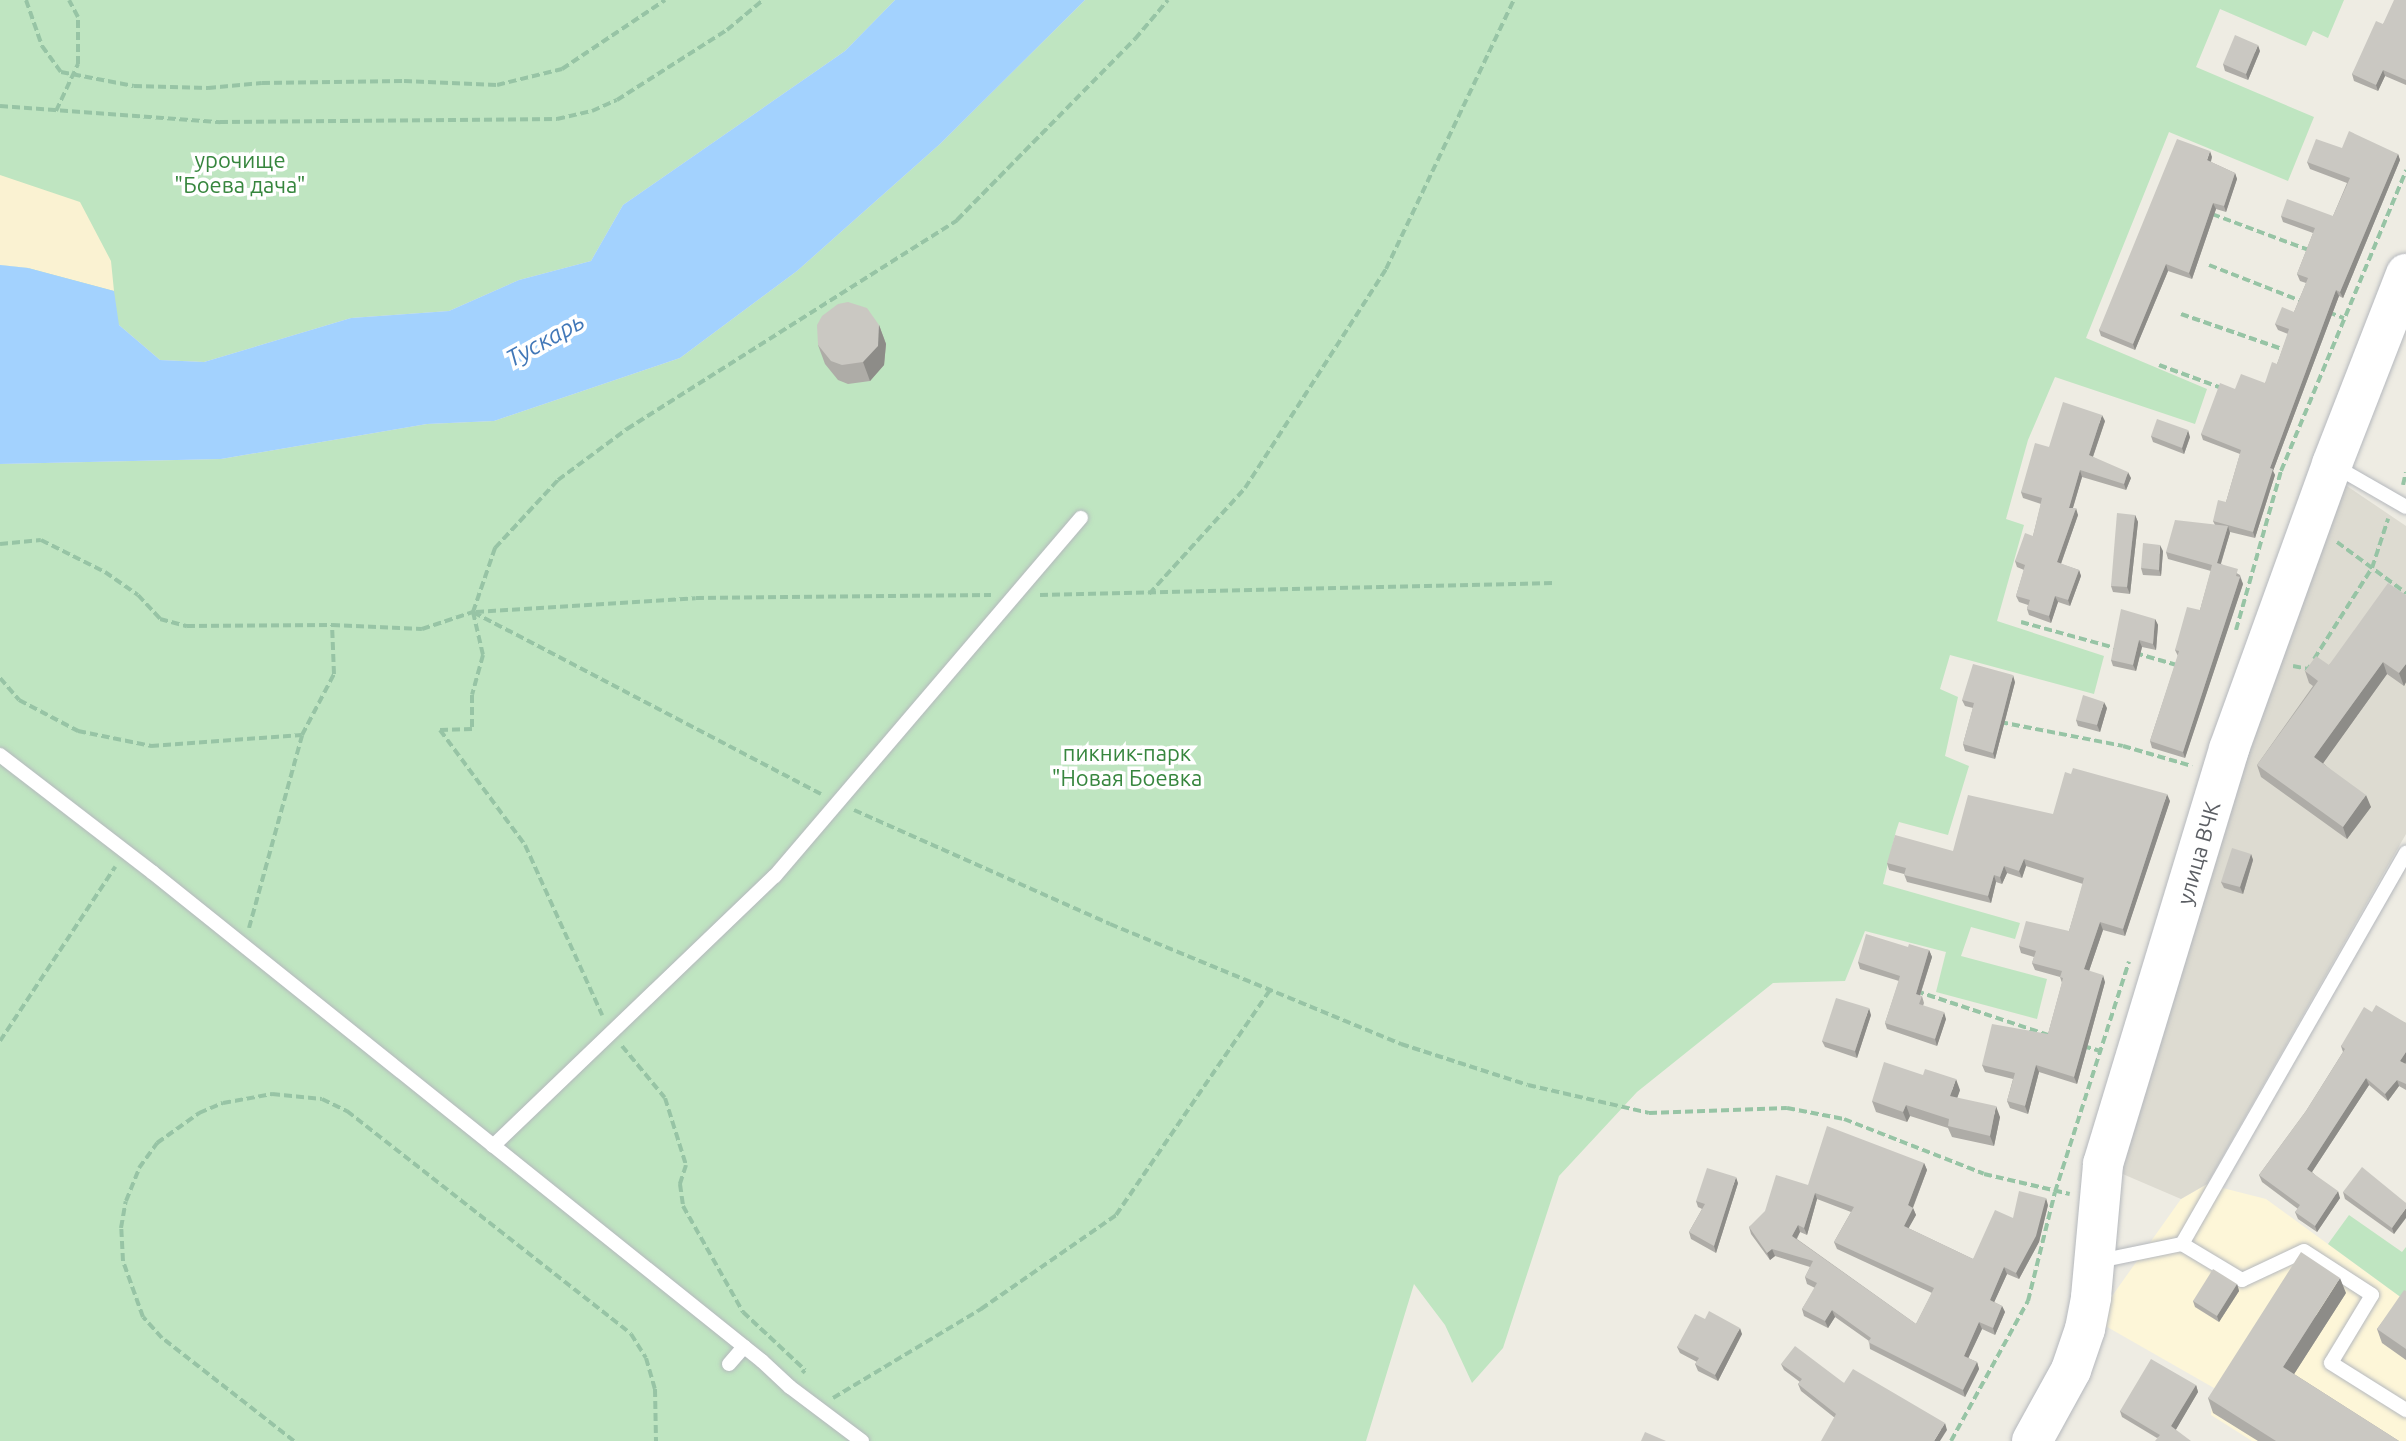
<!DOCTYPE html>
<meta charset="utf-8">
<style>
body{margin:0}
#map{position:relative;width:2406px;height:1441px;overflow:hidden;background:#eeece3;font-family:Ubuntu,sans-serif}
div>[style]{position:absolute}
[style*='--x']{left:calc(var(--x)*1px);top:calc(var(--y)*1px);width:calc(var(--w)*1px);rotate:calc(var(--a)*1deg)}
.commercial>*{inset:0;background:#fdf6d8}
.education>*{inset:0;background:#dddbd1}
.green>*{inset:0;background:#bfe5c1}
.sand>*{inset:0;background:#faf2d2}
.water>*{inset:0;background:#a3d2fe}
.path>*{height:4px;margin-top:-2px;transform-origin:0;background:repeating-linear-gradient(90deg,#97c4a5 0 8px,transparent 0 12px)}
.roads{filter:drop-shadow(0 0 2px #b5b8bd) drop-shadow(0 0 2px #b5b8bd)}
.lane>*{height:14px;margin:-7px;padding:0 7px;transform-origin:7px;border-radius:7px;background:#fff}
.secondary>*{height:40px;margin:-20px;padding:0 20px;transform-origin:20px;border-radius:20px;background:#fff}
.wall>*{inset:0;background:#aeaca7}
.shaded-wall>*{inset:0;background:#8d8c88}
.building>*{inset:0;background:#cac8c2}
span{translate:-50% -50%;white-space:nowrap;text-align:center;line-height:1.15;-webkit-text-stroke:7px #fff;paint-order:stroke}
.park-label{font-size:22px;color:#37863e}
.street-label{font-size:22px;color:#5b5e63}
.water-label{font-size:24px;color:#4278b8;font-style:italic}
</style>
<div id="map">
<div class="commercial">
<i style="clip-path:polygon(2207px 1184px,2266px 1199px,2406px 1301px,2406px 1441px,2252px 1441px,2211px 1415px,2214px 1388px,2095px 1320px,2181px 1199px)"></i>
</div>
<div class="education">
<i style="clip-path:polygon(2341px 482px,2406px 526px,2406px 834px,2207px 1184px,2181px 1199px,2111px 1169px,2161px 1004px)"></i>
</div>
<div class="green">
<i style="clip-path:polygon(0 0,895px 0,845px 51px,623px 205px,591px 261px,519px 280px,449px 311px,351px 318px,204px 362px,160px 360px,119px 325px,28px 268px,0 265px)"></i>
<i style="clip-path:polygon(1085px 0,2344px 0,2328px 38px,2313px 31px,2306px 46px,2220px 9px,2196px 67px,2314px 117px,2288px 181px,2169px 132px,2086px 338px,2207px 389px,2195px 424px,2055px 377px,2028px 440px,2006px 519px,2024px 525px,1997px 621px,2104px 656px,2094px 694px,1950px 655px,1940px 689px,1958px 697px,1945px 756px,1969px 766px,1948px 835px,1899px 822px,1896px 831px,1883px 884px,2020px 923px,2015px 939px,1971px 927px,1961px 956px,2047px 979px,2037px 1019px,1936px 992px,1946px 952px,1865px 931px,1845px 981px,1773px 983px,1637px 1092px,1559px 1176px,1503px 1348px,1472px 1383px,1445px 1325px,1414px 1284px,1366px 1441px,0 1441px,0 464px,221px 459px,427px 424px,494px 421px,680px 358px,797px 271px,940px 144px)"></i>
<i style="clip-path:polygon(2349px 1215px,2402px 1252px,2406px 1247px,2406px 1301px,2328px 1244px)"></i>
</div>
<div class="sand">
<i style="clip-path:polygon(0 175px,80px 202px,111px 261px,114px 291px,28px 268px,0 265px)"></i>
</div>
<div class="water">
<i style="clip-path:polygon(895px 0,1085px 0,940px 144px,797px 271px,680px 358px,494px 421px,427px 424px,221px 459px,0 464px,0 265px,28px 268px,114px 291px,119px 325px,160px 360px,204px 362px,351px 318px,449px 311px,519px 280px,591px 261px,623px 205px,845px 51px)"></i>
</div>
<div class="path">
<i style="--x:26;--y:0;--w:49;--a:70.8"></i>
<i style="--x:42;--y:46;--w:32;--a:54"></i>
<i style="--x:61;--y:72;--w:74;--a:10.9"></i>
<i style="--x:134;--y:86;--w:74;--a:1.5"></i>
<i style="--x:208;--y:88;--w:54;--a:-5.3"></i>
<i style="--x:262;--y:83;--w:142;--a:-0.8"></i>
<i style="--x:404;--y:81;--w:93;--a:2.5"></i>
<i style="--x:497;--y:85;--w:67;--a:-13.8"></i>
<i style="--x:562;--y:69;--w:124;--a:-33.8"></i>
<i style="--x:0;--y:106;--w:221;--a:4.2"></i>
<i style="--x:220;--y:122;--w:337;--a:-0.5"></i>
<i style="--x:557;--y:119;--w:36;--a:-13"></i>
<i style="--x:592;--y:111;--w:27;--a:-24"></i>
<i style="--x:617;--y:100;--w:130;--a:-32.5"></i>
<i style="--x:727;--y:30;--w:47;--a:-39.8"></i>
<i style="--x:56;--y:111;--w:52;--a:-64.9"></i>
<i style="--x:78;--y:64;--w:47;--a:-90"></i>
<i style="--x:78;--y:17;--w:19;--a:-118"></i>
<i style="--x:2212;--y:214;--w:103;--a:20.4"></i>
<i style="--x:2209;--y:265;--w:99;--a:21.4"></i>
<i style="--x:2328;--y:312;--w:17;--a:21"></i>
<i style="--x:2181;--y:314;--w:110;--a:19.1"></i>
<i style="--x:2159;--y:365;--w:67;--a:20.1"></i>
<i style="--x:2403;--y:485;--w:13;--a:-77"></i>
<i style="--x:2337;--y:542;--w:86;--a:36.5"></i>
<i style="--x:0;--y:544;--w:41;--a:-5.6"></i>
<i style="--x:41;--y:540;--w:72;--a:26.6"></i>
<i style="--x:105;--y:572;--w:40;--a:34.9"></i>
<i style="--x:138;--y:595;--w:33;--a:47"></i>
<i style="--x:160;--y:619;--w:28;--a:15"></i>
<i style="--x:187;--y:626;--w:145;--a:-0.4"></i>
<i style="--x:332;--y:625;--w:90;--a:2.5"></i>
<i style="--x:422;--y:629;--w:54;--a:-18.4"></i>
<i style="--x:473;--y:612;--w:44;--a:76.9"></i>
<i style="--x:483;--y:655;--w:41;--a:105.4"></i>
<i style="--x:472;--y:695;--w:34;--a:90"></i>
<i style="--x:472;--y:729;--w:32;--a:178"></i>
<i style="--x:1149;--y:594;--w:143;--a:-47.8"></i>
<i style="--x:1245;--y:488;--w:260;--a:-57.2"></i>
<i style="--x:1386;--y:269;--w:298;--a:-64.6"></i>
<i style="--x:1040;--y:595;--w:513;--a:-1.34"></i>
<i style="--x:476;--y:612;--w:220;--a:-3.6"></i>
<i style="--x:696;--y:598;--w:295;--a:-0.6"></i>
<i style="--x:2021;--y:622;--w:102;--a:15.4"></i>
<i style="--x:2236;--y:630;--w:165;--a:-74.2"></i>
<i style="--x:2281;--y:471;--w:326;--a:-67.4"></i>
<i style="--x:2135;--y:653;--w:47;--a:16.1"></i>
<i style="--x:2314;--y:659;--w:108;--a:-57.5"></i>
<i style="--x:2372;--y:568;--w:52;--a:-71.9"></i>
<i style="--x:2293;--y:666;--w:15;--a:11"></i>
<i style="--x:2308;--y:669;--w:4;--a:-56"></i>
<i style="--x:0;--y:678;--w:29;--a:49"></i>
<i style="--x:19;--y:700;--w:67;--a:27.7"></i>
<i style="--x:78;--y:731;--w:75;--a:11.6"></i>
<i style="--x:151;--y:746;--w:151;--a:-4.2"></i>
<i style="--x:2000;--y:722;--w:125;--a:11"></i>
<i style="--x:2123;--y:746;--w:72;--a:16.2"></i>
<i style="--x:440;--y:730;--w:143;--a:53.5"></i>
<i style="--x:525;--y:845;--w:187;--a:65.6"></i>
<i style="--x:821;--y:794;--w:393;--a:-152.4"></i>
<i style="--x:473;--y:612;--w:68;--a:-71"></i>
<i style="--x:495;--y:548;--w:93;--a:-47.2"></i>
<i style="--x:558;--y:480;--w:86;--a:-36.5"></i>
<i style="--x:627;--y:429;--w:391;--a:-32.3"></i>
<i style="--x:957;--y:220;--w:254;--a:-45.5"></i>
<i style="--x:1135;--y:39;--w:51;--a:-49.8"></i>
<i style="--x:854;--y:810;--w:280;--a:24"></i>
<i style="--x:1110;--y:924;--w:315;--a:22.4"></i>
<i style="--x:1401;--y:1044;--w:133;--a:17.9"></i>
<i style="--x:1528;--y:1085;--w:124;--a:13"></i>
<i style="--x:1649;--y:1113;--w:138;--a:-2.1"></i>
<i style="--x:1787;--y:1108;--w:58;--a:10.9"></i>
<i style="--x:1844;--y:1119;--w:150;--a:21.4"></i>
<i style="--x:1984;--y:1174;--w:88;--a:13.1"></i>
<i style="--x:249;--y:928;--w:200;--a:-74.6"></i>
<i style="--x:302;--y:735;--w:69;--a:-62.3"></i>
<i style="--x:334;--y:674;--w:49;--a:-92.3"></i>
<i style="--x:1916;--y:991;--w:139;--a:18.4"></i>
<i style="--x:0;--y:1041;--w:209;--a:-56.5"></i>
<i style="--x:622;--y:1046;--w:67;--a:50.4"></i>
<i style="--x:665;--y:1098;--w:70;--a:72.6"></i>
<i style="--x:686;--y:1165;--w:20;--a:108"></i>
<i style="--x:680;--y:1184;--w:22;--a:82"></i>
<i style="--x:683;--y:1206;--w:122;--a:60.5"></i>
<i style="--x:743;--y:1312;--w:85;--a:43.1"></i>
<i style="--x:805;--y:1370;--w:4;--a:135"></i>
<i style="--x:2083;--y:1046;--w:18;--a:16"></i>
<i style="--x:833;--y:1398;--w:173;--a:-31"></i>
<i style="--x:981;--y:1309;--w:165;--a:-34.8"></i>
<i style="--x:1116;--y:1215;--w:273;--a:-55.6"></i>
<i style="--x:294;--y:1441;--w:167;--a:-142"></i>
<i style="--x:162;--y:1338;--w:28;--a:-132"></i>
<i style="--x:143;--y:1317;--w:59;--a:-109.7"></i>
<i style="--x:123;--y:1261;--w:33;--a:-93"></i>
<i style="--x:121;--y:1228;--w:27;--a:-80"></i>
<i style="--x:126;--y:1201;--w:35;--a:-68"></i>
<i style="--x:139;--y:1168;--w:31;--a:-54"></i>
<i style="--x:157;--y:1143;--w:52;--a:-35.5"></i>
<i style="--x:199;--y:1113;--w:26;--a:-23"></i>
<i style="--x:223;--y:1103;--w:50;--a:-10.4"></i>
<i style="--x:272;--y:1094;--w:50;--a:5.7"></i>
<i style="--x:322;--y:1099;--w:28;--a:26"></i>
<i style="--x:347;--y:1111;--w:361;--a:38.1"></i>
<i style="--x:631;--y:1334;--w:28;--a:58"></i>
<i style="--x:646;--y:1358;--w:32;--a:74"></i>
<i style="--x:655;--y:1389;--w:52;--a:88.9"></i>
<i style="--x:1951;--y:1441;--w:160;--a:-61.2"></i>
<i style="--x:2028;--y:1301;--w:112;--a:-76.1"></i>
<i style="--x:2055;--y:1192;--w:242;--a:-72.2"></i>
</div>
<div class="roads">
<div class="lane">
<i style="--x:2333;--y:465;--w:84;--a:29.9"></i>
<i style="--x:0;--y:755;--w:192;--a:37.6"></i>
<i style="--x:152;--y:872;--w:782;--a:38.72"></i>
<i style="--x:762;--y:1361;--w:38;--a:43"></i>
<i style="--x:790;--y:1387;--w:90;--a:36.9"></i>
<i style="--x:493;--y:1146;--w:390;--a:-43.8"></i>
<i style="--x:775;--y:876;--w:471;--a:-49.5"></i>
<i style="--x:2182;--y:1244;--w:70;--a:31"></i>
<i style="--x:2242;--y:1280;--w:68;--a:-25.1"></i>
<i style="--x:2304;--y:1251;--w:81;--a:32.9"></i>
<i style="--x:2372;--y:1295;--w:79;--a:121.1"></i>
<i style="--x:2331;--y:1363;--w:89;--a:32.1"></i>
<i style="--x:2099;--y:1261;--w:85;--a:-11.6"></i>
<i style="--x:2182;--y:1244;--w:451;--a:-60.2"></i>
<i style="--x:729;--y:1364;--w:23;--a:-49"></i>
</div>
<div class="secondary">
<i style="--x:2032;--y:1441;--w:81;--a:-61.2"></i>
<i style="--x:2071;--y:1370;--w:43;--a:-71.1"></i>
<i style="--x:2085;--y:1329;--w:33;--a:-79"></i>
<i style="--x:2091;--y:1297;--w:134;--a:-84.8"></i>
<i style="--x:2103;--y:1164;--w:434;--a:-73.1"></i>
<i style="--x:2229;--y:749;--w:303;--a:-70.1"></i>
<i style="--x:2332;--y:464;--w:204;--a:-68.7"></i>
</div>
</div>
<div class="wall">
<i style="clip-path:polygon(2406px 0,2406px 85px,2385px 76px,2378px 91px,2354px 81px,2352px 74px,2383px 24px)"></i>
<i style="clip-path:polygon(2260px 51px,2248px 80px,2225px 71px,2223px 64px)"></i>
<i style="clip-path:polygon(2342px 148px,2398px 154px,2400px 160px,2343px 298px,2339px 296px,2273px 471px,2275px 475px,2255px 538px,2230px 532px,2221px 564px,2240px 575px,2243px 584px,2185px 758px,2152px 748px,2150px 741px,2178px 656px,2175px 650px,2200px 610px,2211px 571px,2168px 559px,2166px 552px,2215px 525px,2213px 521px,2226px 502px,2240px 454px,2203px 440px,2201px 434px,2235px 389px,2265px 383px,2277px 364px,2288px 334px,2278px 330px,2275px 324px,2294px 312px,2306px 283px,2300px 281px,2297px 274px,2313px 233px,2283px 222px,2281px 216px,2333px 216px,2347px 183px,2310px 169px,2307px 162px)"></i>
<i style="clip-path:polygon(2212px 157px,2211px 162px,2235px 173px,2237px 179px,2226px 212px,2216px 209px,2192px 279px,2168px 271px,2135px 350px,2101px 336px,2099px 330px)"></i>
<i style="clip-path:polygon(879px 325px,886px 344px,884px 365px,870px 381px,848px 384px,838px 380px,825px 364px,818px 345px)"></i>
<i style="clip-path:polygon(2105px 421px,2093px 457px,2131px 478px,2126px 490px,2082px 477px,2073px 508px,2078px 515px,2061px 564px,2079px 570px,2081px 576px,2070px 606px,2058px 602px,2051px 623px,2029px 615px,2027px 609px,2028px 605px,2019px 602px,2016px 596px,2024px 570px,2017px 567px,2015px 561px,2033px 536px,2041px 504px,2023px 498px,2021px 492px,2049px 447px)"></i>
<i style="clip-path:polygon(2151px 436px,2190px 437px,2184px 454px,2153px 442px)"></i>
<i style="clip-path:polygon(2135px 515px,2138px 522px,2130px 594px,2113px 592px,2111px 586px)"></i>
<i style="clip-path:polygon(2163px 551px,2161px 576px,2143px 575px,2141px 568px)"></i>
<i style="clip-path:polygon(2406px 595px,2406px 682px,2404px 686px,2387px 674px,2323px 763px,2371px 807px,2347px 839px,2261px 777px,2257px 765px,2313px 686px,2309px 683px,2305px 671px,2329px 665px)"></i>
<i style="clip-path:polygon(2155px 619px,2158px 625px,2156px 650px,2142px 647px,2136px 671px,2113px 666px,2111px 660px)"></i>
<i style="clip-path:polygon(2015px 682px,1995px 759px,1965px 751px,1963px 744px,1973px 708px,1965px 706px,1962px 700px)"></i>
<i style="clip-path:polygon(2107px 708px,2100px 732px,2078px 726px,2076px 720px)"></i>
<i style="clip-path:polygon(2170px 801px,2125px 936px,2103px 930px,2089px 971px,2105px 982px,2077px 1084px,2039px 1072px,2028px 1114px,2010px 1108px,2007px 1101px,2013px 1079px,1985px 1072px,1982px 1065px,2048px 1034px,2062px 983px,2060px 977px,2035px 970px,2032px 963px,2034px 957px,2021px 953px,2019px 946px,2069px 931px,2083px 884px,2026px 866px,2022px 878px,2007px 873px,2002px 884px,1996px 882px,1991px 903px,1907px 882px,1904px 874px,1889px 870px,1887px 863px,1953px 851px,2053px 814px)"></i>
<i style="clip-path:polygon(2251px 854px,2253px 860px,2243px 894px,2224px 888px,2221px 882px)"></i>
<i style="clip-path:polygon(1908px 947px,1929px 950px,1932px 957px,1920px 996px,1922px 996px,1924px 1003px,1923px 1006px,1946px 1019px,1937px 1046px,1887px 1029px,1885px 1023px,1899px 981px,1860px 969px,1858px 962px)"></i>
<i style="clip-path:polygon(2372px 1012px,2406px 1023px,2406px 1090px,2399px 1086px,2388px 1101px,2369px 1085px,2312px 1172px,2340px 1198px,2317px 1232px,2298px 1219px,2295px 1212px,2298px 1209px,2262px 1182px,2259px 1175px,2306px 1111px,2343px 1052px,2341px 1046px)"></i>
<i style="clip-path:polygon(1871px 1015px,1857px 1058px,1825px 1047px,1822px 1041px)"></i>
<i style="clip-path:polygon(1960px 1090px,1957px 1098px,2000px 1117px,1994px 1146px,1952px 1137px,1948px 1128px,1910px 1116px,1907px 1122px,1876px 1112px,1872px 1101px)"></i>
<i style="clip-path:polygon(evenodd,1924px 1163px,1927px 1170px,1913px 1208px,1916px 1215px,1908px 1228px,1973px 1259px,2013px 1218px,2048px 1205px,2039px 1242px,2019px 1279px,2007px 1274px,1994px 1302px,2002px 1306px,2005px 1312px,1995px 1335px,1982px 1329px,1968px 1358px,1977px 1362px,1979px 1369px,1965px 1397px,1870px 1349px,1869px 1341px,1835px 1317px,1828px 1328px,1804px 1316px,1802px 1309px,1815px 1288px,1807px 1284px,1805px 1277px,1810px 1267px,1775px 1256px,1770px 1260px,1751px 1234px,1749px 1227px,1808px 1185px,1924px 1163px,1817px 1199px,1851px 1212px,1834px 1242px,1837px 1249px,1932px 1293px,1916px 1324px,1797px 1239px,1800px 1232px,1807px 1235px,1817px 1199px)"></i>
<i style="clip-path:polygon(1738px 1183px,1716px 1253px,1691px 1239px,1689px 1232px,1702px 1209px,1698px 1207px,1696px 1201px)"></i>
<i style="clip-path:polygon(2343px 1192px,2406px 1203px,2394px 1234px,2345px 1199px)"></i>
<i style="clip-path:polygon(2237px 1284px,2239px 1291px,2219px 1322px,2195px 1307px,2193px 1301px)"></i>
<i style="clip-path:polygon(2406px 1291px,2406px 1360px,2382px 1343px,2377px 1329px)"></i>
<i style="clip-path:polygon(2346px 1293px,2294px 1374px,2399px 1441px,2258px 1441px,2213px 1413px,2208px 1398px)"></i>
<i style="clip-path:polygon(1705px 1319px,1742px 1334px,1718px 1381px,1698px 1371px,1695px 1364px,1697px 1362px,1680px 1353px,1677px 1347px)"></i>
<i style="clip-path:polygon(1781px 1364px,1844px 1383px,1947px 1430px,1835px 1418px,1801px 1391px,1798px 1384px,1800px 1382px,1784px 1370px)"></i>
<i style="clip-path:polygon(2196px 1385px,2198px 1392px,2176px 1429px,2157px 1438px,2122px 1417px,2120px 1411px)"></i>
</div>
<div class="shaded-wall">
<i style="clip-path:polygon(2258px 45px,2260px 51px,2248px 80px,2246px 74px)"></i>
<i style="clip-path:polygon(2383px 70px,2385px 76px,2378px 91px,2376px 85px)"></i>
<i style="clip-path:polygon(2210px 151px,2212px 157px,2209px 166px,2207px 160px)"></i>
<i style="clip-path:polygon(2398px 154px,2400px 160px,2343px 298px,2340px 292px)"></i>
<i style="clip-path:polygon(2235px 173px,2237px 179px,2226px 212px,2224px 206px)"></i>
<i style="clip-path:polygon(2213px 203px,2216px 209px,2192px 279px,2189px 273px)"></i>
<i style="clip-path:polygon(2166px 264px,2168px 271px,2135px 350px,2133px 344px)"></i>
<i style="clip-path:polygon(2336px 290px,2339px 296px,2273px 471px,2275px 475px,2255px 538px,2253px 532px,2270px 468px)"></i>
<i style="clip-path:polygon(879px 325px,886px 344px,884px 365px,870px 381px,863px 362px)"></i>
<i style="clip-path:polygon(2102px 415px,2105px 421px,2091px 462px,2089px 455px)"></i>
<i style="clip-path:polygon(2188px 430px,2190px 437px,2184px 454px,2182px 448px)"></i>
<i style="clip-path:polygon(2080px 470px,2082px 477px,2071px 514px,2069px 508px)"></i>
<i style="clip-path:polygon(2128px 472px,2131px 478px,2126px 490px,2124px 484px)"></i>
<i style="clip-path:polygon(2076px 508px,2078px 515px,2059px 569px,2057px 562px)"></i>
<i style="clip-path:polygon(2135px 515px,2138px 522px,2130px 594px,2127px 587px)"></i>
<i style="clip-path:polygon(2228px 526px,2230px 533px,2219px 569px,2217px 563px)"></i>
<i style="clip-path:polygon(2160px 545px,2163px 551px,2161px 576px,2159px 570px)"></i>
<i style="clip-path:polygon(2079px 570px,2081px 576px,2070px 606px,2068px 600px)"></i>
<i style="clip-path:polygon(2240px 577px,2243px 584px,2185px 758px,2183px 752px)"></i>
<i style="clip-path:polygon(2055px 596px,2058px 602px,2051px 623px,2049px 616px)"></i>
<i style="clip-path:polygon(2155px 619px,2158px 625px,2156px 650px,2153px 644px)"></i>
<i style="clip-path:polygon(2139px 640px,2142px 647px,2136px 671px,2133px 665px)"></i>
<i style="clip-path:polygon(2383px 662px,2387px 674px,2319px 769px,2314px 757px)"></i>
<i style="clip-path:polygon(2406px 664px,2406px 682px,2404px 686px,2399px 673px)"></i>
<i style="clip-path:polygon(2013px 675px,2015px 682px,1995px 759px,1993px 753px)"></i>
<i style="clip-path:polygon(2104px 702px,2107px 708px,2100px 732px,2097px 725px)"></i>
<i style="clip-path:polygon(2167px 794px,2170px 801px,2125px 936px,2123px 929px)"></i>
<i style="clip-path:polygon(2366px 795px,2371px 807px,2347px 839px,2343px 827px)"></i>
<i style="clip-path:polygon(2251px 854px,2253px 860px,2243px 894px,2240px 887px)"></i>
<i style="clip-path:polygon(2024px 859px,2026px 866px,2022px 878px,2019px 871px)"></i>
<i style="clip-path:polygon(2004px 866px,2007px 873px,2002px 884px,2000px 877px)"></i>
<i style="clip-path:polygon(1994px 875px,1996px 882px,1991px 903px,1988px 896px)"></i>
<i style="clip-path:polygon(2100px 922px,2103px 930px,2087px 977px,2084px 969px)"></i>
<i style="clip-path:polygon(1929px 950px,1932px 957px,1918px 1001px,1916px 994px)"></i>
<i style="clip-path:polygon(2103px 975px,2105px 982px,2077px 1084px,2074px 1077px)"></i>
<i style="clip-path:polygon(1869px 1008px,1871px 1015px,1857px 1058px,1855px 1051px)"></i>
<i style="clip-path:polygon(1944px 1012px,1946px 1019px,1937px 1046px,1935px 1039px)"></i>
<i style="clip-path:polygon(2406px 1052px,2406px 1062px,2403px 1068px,2400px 1061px)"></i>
<i style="clip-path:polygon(2036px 1065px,2039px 1072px,2028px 1114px,2025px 1106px)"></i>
<i style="clip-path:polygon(2366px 1078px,2369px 1085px,2310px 1175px,2307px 1169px)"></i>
<i style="clip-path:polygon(1956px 1079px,1960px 1090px,1954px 1107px,1950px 1096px)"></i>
<i style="clip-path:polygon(2397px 1080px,2399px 1086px,2388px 1101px,2385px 1094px)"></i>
<i style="clip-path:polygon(1906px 1105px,1910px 1116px,1907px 1122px,1903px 1112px)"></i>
<i style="clip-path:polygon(1996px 1106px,2000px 1117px,1994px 1146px,1990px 1136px)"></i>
<i style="clip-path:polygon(1924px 1163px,1927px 1170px,1911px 1212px,1908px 1205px)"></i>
<i style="clip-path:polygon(1736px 1177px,1738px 1183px,1716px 1253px,1714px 1246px)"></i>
<i style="clip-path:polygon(2338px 1191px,2340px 1198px,2317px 1232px,2315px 1226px)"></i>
<i style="clip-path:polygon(1815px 1193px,1817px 1199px,1807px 1235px,1804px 1228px)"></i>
<i style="clip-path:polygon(2046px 1198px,2048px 1205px,2039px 1242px,2019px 1279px,2016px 1273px)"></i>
<i style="clip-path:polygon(1913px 1208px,1916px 1215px,1906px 1233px,1904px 1226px)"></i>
<i style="clip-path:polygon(2406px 1208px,2406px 1218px,2394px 1234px,2392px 1228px)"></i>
<i style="clip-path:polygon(1798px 1225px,1800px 1232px,1794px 1243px,1792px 1236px)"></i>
<i style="clip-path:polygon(1772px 1249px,1775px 1256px,1770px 1260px,1767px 1253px)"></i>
<i style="clip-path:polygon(2004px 1267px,2007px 1274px,1992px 1307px,1990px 1300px)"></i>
<i style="clip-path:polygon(2340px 1278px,2346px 1293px,2289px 1382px,2283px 1367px)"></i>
<i style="clip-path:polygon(2237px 1284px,2239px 1291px,2219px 1322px,2217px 1316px)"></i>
<i style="clip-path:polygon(2002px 1306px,2005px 1312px,1995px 1335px,1993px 1328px)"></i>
<i style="clip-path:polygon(1832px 1310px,1835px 1317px,1828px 1328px,1825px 1321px)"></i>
<i style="clip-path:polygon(1979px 1322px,1982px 1329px,1966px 1363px,1964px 1356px)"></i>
<i style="clip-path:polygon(1740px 1328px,1742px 1334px,1718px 1381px,1715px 1375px)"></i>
<i style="clip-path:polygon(1977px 1362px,1979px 1369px,1965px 1397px,1963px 1390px)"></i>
<i style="clip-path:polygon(2196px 1385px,2198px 1392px,2174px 1433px,2171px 1426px)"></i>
<i style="clip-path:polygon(1945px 1423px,1947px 1430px,1940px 1441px,1934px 1441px)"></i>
</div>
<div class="building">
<i style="clip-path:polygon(2394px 0,2406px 0,2406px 80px,2383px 70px,2376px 85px,2352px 74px,2376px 21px,2383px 24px)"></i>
<i style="clip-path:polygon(2235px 35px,2258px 45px,2246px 74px,2223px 64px)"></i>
<i style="clip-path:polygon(2349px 131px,2398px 154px,2340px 292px,2336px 290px,2270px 468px,2273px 469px,2253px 532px,2213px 521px,2218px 500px,2226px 502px,2241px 450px,2201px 434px,2220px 383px,2235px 389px,2241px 374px,2265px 383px,2272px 362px,2277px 364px,2289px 329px,2275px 324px,2282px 307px,2294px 312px,2308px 278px,2297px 274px,2315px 228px,2281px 216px,2287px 199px,2333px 216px,2350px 178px,2307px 162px,2316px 139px,2342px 148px)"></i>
<i style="clip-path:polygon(2177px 139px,2210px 151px,2207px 160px,2235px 173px,2224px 206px,2213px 203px,2189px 273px,2166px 264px,2133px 344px,2099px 330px)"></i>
<i style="clip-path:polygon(848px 302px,867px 308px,879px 325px,878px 346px,863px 362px,842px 365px,831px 361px,818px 345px,817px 325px,822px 316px,838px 304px)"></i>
<i style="clip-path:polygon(2063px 402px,2102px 415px,2089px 455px,2128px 472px,2124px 484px,2080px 470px,2069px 508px,2076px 508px,2057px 562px,2079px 570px,2068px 600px,2055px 596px,2049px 616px,2027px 609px,2030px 600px,2016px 596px,2025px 565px,2015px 561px,2025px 533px,2033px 536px,2042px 498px,2021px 492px,2035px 443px,2049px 447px)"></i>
<i style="clip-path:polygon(2157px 419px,2188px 430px,2182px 448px,2151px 436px)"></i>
<i style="clip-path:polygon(2117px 513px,2135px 515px,2127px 587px,2111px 586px)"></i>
<i style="clip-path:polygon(2175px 520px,2228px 526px,2217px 563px,2238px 569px,2236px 576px,2240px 577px,2183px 752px,2150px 741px,2179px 651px,2175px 650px,2187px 607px,2200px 610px,2212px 565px,2166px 552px)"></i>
<i style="clip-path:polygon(2143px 543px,2160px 545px,2159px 570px,2141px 568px)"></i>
<i style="clip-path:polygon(2388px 583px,2406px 595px,2406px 664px,2399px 673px,2383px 662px,2314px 757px,2366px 795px,2343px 827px,2257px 765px,2318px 681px,2305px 671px,2316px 656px,2329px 665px)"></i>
<i style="clip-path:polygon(2121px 609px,2155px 619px,2153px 644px,2139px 640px,2133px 665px,2111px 660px)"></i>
<i style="clip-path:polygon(1973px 664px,2013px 675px,1993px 753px,1963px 744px,1974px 703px,1962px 700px)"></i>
<i style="clip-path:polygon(2083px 695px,2104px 702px,2097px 725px,2076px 720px)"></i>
<i style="clip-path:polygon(2073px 768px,2167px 794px,2123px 929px,2100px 922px,2084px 969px,2103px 975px,2074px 1077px,2036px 1065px,2025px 1106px,2007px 1101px,2015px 1073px,1982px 1065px,1992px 1024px,2048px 1034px,2063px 978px,2060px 977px,2062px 971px,2032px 963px,2036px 951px,2019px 946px,2026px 921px,2069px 931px,2084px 878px,2024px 859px,2019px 871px,2004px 866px,2000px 877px,1994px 875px,1988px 896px,1904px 875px,1906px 868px,1887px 863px,1895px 835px,1953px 851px,1968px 795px,2053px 814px,2065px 772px,2071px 774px)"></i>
<i style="clip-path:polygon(2232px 848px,2251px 854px,2240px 887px,2221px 882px)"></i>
<i style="clip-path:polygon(1866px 934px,1908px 947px,1909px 944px,1929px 950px,1916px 994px,1922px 996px,1919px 1004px,1944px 1012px,1935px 1039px,1885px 1023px,1900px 976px,1858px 962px)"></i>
<i style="clip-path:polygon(1836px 998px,1869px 1008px,1855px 1051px,1822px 1041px)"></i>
<i style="clip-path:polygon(2376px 1005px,2406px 1023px,2406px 1052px,2400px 1061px,2406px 1064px,2406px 1084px,2397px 1080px,2385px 1094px,2366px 1078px,2307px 1169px,2338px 1191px,2315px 1226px,2295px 1212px,2300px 1205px,2259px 1175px,2306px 1111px,2345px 1049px,2341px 1046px,2364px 1007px,2372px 1012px)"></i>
<i style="clip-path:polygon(1884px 1062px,1923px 1075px,1925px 1069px,1956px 1079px,1950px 1096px,1996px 1106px,1990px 1136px,1948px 1126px,1949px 1119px,1906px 1105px,1903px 1112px,1872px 1101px)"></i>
<i style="clip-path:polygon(evenodd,1827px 1126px,1924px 1163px,1908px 1205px,1913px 1208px,1904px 1226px,1973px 1259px,1995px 1210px,2013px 1218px,2019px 1191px,2046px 1198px,2036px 1236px,2016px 1273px,2004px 1267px,1990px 1300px,2002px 1306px,1993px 1328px,1979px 1322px,1964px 1356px,1977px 1362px,1963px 1390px,1868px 1342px,1871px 1338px,1832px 1310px,1825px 1321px,1802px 1309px,1817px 1283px,1805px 1277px,1813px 1261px,1772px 1249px,1767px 1253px,1749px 1227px,1765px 1211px,1776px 1175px,1808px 1185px,1827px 1126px,1815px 1193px,1854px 1207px,1834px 1242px,1934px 1288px,1916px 1324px,1792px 1236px,1798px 1225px,1804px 1228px,1815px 1193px)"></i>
<i style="clip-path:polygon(2362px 1167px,2406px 1203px,2406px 1208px,2392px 1228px,2343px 1192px)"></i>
<i style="clip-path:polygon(1707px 1168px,1736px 1177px,1714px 1246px,1689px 1232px,1705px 1204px,1696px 1201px)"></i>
<i style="clip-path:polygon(2301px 1252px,2340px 1278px,2283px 1367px,2399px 1441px,2276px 1441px,2208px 1398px)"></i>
<i style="clip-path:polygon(2213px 1269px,2237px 1284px,2217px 1316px,2193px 1301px)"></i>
<i style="clip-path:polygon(2404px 1290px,2406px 1291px,2406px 1349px,2377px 1329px)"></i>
<i style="clip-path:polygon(1709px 1311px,1740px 1328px,1715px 1375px,1695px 1364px,1699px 1358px,1677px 1347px,1695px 1314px,1705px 1319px)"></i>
<i style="clip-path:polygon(1795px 1346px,1844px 1383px,1853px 1369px,1945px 1423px,1934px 1441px,1821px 1441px,1836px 1414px,1798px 1384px,1802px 1379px,1781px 1364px)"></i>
<i style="clip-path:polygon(2151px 1359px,2196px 1385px,2171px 1426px,2191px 1441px,2155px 1441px,2160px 1435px,2120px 1411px)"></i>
<i style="clip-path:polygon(1645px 1432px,1666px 1441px,1641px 1441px)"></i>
</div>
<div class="park-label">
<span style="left:240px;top:172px">урочище<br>"Боева дача"</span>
<span style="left:1127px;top:765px">пикник-парк<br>"Новая Боевка</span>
</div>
<div class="street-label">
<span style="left:2198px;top:853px;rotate:-74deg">улица ВЧК</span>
</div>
<div class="water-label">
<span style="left:545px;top:340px;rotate:-29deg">Тускарь</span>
</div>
</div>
